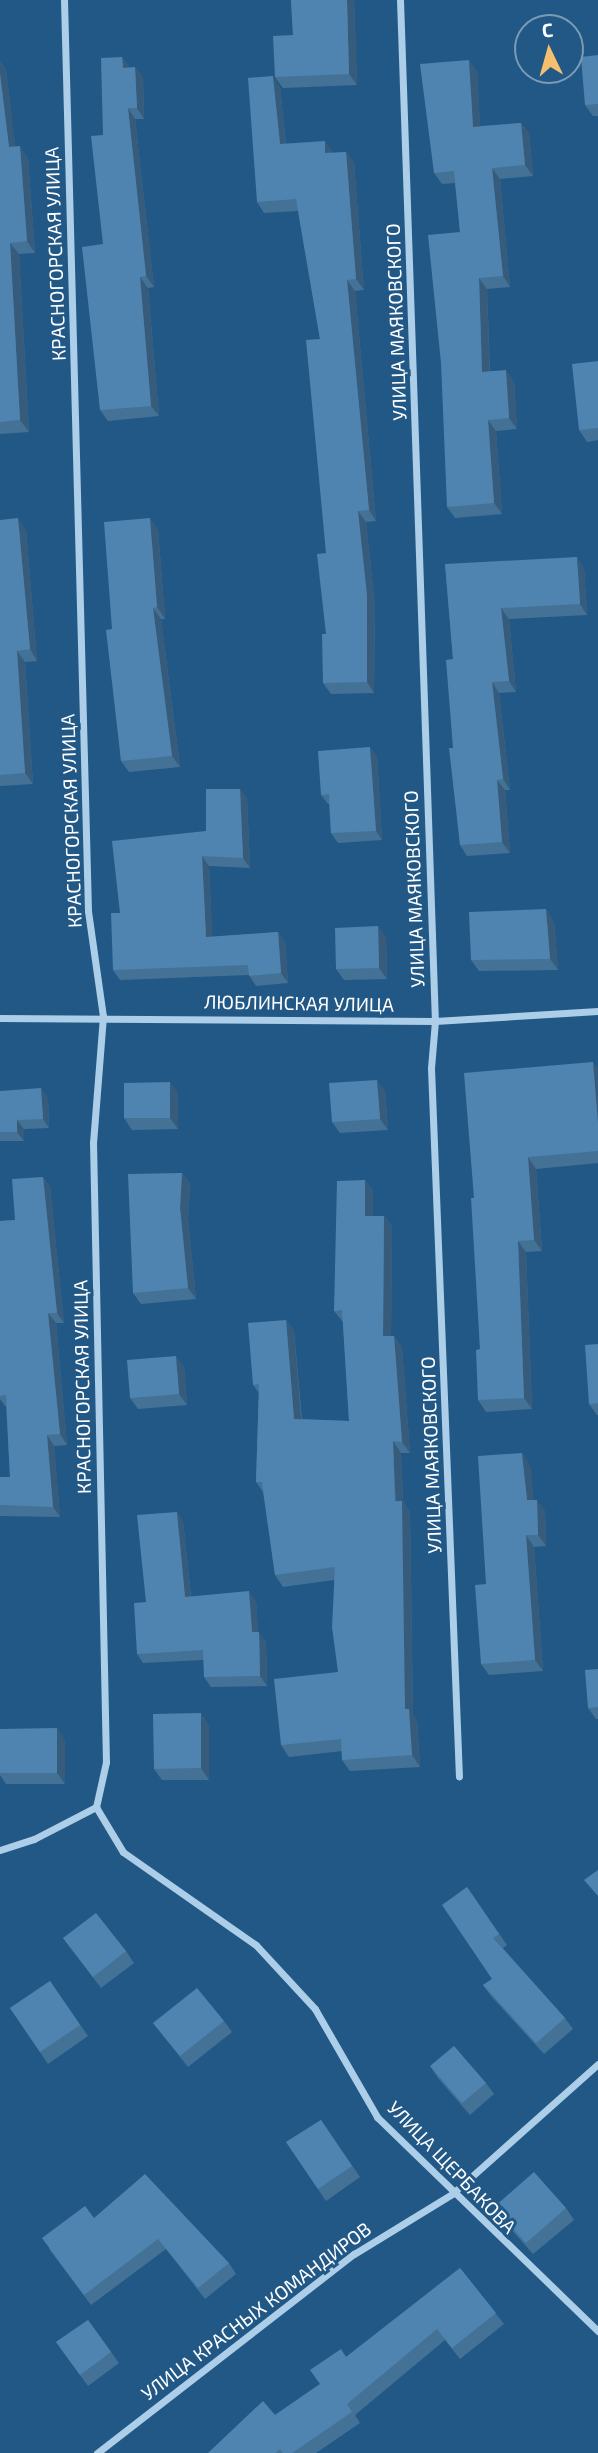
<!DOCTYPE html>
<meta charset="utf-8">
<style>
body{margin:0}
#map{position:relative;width:598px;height:2453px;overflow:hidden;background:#225886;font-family:"Exo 2",sans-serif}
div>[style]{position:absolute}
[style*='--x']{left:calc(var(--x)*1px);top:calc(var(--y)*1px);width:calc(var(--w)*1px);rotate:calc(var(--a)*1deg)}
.minor>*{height:7px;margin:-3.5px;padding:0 3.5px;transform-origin:3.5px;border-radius:3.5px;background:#accee9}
.wall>*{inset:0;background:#447297}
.shaded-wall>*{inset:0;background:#375c7b}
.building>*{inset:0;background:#4f84b0}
span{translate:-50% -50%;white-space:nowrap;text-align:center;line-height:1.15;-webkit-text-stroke:6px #225886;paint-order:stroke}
.street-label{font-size:19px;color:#fff}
.north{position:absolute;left:514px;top:14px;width:70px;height:70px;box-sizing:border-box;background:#225886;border:2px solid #7a9bb6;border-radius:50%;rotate:355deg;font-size:19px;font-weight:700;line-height:28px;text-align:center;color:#fff}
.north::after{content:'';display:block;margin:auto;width:24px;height:32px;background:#f5c06e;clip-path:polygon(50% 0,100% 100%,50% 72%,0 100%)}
</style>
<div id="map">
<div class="minor">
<i style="--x:64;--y:0;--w:911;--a:88.49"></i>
<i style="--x:88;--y:911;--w:106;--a:81.9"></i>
<i style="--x:103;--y:1016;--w:126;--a:94.5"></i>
<i style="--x:93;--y:1142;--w:620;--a:88.8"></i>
<i style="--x:106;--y:1762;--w:46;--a:102.5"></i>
<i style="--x:400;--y:0;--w:1022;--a:88.04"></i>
<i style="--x:435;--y:1021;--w:47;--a:94.9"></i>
<i style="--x:431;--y:1068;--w:709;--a:87.74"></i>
<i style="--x:0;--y:1018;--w:435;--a:0.4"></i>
<i style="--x:435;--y:1021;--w:163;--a:-3.5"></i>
<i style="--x:96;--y:1807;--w:52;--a:59"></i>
<i style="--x:123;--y:1852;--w:162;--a:35"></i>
<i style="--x:256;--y:1945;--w:87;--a:47.3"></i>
<i style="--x:315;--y:2009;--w:125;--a:60.1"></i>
<i style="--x:377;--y:2117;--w:308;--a:44.1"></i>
<i style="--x:0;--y:1850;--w:36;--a:-18"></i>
<i style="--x:34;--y:1839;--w:70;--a:-27.3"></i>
<i style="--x:97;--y:2453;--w:325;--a:-37.8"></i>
<i style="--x:354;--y:2254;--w:115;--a:-31.5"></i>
<i style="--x:452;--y:2194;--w:195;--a:-41.7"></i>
</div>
<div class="wall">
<i style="clip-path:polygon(291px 0,354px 0,357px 85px,283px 88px,275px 77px,293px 35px)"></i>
<i style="clip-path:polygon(598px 55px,598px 116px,593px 116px,585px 105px)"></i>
<i style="clip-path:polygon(122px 57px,130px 68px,135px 67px,143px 78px,144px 119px,135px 119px,154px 287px,148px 288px,159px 416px,108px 421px,100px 410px,103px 244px,103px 135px)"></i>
<i style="clip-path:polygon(0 61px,6px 70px,15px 147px,28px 158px,35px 253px,19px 254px,29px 432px,0 434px)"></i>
<i style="clip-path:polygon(477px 71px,480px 126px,521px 123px,529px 134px,533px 176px,500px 179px,510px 287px,487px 289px,490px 371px,514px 381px,517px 429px,496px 431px,502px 514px,455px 518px,447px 507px,460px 232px,455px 183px,442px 184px,434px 173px)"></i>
<i style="clip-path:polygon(280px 87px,286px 144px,333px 153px,346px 152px,354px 163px,364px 290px,355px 291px,376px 521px,366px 522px,375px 606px,374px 693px,331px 694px,323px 683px,326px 634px,326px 553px,320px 339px,298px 211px,264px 213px,257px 202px)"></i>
<i style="clip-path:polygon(598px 361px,598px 440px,587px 442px,579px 430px)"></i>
<i style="clip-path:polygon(0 520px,26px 530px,37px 661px,25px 662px,33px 784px,0 786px)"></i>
<i style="clip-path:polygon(158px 529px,165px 619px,161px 619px,180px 767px,129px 772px,121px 761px,112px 629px)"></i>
<i style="clip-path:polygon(445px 564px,584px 568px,587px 615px,509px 619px,516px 692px,499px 693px,510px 790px,505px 790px,510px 853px,467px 856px,460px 845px,453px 748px,453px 659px)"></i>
<i style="clip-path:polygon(377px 756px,382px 840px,338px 843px,331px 833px,329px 804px,328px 804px,321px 795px)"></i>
<i style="clip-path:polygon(240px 789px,247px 799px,250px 868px,209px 866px,212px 937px,278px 932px,285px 942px,288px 983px,256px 986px,249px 975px,120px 980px,113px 970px,120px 913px,206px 831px)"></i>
<i style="clip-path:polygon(554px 921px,558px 970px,479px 971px,471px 960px)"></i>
<i style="clip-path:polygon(378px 926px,386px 938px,387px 979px,344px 980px,336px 969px)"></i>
<i style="clip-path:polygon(598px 1069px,598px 1163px,536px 1169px,542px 1251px,526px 1252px,532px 1409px,486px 1412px,478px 1400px,480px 1349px,474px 1198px)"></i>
<i style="clip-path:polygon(0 1091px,48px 1098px,49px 1128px,24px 1129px,24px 1141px,0 1141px)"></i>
<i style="clip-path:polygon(385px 1091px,388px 1130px,340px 1133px,332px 1122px)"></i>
<i style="clip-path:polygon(178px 1093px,178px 1129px,132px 1130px,124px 1118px)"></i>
<i style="clip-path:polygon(182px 1173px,190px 1184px,188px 1219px,196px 1299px,141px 1304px,133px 1293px)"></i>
<i style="clip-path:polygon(43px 1177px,50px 1187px,64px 1323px,56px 1323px,67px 1445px,54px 1446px,60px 1517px,0 1516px,0 1477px,10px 1477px,6px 1406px,5px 1406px,0 1399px,0 1221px,15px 1220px)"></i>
<i style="clip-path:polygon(365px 1180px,373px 1191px,373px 1216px,384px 1216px,392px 1227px,391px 1336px,394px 1336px,402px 1348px,410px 1453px,401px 1453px,403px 1501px,410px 1512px,413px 1715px,417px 1720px,420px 1767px,350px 1771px,342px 1760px,342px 1751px,289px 1757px,281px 1745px,338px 1672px,334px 1580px,283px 1587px,275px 1575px,263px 1492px,256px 1482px,259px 1393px,253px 1385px,286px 1320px,294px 1331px,302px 1419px,349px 1421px,343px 1322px,334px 1311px)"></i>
<i style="clip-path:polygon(598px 1344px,598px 1415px,597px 1415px,589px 1404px)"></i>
<i style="clip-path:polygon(184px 1367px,187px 1405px,138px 1409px,130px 1398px)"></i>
<i style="clip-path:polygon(530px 1465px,533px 1500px,545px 1511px,546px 1546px,534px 1547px,543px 1671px,489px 1675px,481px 1664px,486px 1584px)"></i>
<i style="clip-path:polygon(183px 1521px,191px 1596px,256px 1601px,258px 1632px,266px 1642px,267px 1686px,211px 1687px,204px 1677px,204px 1660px,143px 1663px,137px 1654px,146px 1602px)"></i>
<i style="clip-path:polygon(598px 1669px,598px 1719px,596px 1719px,588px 1708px)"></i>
<i style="clip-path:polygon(209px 1725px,209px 1780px,162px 1780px,154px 1769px)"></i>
<i style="clip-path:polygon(0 1729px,65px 1740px,65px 1784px,6px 1784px,0 1775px)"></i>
<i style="clip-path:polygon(467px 1887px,507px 1945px,503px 1948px,565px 2018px,573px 2029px,544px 2054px,491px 1996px,483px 1985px,492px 1979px)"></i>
<i style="clip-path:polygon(63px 1938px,126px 1951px,134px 1963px,101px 1988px)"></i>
<i style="clip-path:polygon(50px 1981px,88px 2036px,48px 2064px,10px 2008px)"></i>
<i style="clip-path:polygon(224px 2021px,232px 2032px,188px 2067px,153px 2023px)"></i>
<i style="clip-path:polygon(430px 2066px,486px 2083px,494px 2094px,470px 2115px,438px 2078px)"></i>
<i style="clip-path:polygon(321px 2120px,360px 2177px,326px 2201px,286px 2142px)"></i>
<i style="clip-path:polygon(494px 2207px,566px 2208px,574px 2220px,533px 2254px,502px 2219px)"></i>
<i style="clip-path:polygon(94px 2218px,229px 2263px,236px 2274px,205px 2299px,166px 2249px,91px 2305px,49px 2249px)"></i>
<i style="clip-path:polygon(460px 2268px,504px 2324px,460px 2359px,445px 2340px,355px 2415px,360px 2423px,316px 2453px,208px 2453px,275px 2415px,320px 2384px,346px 2357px)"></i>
<i style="clip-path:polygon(88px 2320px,119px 2363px,88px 2386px,56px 2342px)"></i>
</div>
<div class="shaded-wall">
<i style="clip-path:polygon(347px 0,354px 0,357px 85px,349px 74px)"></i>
<i style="clip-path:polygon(122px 57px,130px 68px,123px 68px)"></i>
<i style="clip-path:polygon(469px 60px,477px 71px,481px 138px,473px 127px)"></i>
<i style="clip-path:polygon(0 61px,6px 70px,17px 159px,9px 147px,0 74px)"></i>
<i style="clip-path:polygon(135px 67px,143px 78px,144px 119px,137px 108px)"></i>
<i style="clip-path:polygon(273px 76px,280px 87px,287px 155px,280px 144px)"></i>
<i style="clip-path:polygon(128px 108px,135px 119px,154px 287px,146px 276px)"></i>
<i style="clip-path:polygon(521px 123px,529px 134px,533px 176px,525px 165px)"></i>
<i style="clip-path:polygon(325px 141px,333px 152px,325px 153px)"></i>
<i style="clip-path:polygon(20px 146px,28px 158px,35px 253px,27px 241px)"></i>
<i style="clip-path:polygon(346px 152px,354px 163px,364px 290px,356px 279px)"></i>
<i style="clip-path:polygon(492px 168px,500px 179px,510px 287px,503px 276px)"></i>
<i style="clip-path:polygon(10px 243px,19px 254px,29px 432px,20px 420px)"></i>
<i style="clip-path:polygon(140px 277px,148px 288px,159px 416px,151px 406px)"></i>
<i style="clip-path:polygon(479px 278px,487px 289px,490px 383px,482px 372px)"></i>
<i style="clip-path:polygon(347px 280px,355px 291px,376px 521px,369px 510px)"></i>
<i style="clip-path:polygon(506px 370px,514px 381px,517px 429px,509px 418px)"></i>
<i style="clip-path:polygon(488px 420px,496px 431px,502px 514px,494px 503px)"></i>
<i style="clip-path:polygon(358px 511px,366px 522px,375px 606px,374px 693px,367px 682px)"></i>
<i style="clip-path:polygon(18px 518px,26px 530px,37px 661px,30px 649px)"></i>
<i style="clip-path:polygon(150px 518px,158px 529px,165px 619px,157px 607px)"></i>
<i style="clip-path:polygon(577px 557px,584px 568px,587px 615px,580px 604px)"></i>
<i style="clip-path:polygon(153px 608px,161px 619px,180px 767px,172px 756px)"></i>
<i style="clip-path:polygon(501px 608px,509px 619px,516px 692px,509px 681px)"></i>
<i style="clip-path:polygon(17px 651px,25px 662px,33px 784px,25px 773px)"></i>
<i style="clip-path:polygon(492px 682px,499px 693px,510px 790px,503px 779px)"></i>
<i style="clip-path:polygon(370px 747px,377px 756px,382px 840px,376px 831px)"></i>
<i style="clip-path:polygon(497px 780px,505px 790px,510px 853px,502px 842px)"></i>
<i style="clip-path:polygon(240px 789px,247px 799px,250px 868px,243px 858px)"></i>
<i style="clip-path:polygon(202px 856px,209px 866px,213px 947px,206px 937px)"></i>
<i style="clip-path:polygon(546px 909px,554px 921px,558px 970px,550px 959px)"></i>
<i style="clip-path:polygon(378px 926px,386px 938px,387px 979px,379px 968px)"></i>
<i style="clip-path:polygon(278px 932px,285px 942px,288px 983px,281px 973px)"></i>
<i style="clip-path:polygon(593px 1062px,598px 1069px,598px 1124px)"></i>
<i style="clip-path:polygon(377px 1080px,385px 1091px,388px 1130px,380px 1119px)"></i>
<i style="clip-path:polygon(170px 1082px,178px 1093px,178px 1129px,170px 1118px)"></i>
<i style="clip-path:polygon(41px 1088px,48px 1098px,49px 1128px,43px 1119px)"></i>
<i style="clip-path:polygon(17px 1120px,24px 1129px,24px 1141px,17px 1132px)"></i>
<i style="clip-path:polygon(528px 1157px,536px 1169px,542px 1251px,534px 1240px)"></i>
<i style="clip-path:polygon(182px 1173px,190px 1184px,188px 1219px,196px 1299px,188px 1288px,180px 1208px)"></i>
<i style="clip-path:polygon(43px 1177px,50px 1187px,64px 1323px,57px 1313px)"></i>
<i style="clip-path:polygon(365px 1180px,373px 1191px,373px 1228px,365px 1216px)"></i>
<i style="clip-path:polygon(384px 1216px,392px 1227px,391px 1347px,383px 1336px)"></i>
<i style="clip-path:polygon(518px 1241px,526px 1252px,532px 1409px,524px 1398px)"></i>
<i style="clip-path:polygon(48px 1313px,56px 1323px,67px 1445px,60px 1434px)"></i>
<i style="clip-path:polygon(286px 1320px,294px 1331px,302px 1430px,294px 1419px)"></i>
<i style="clip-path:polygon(394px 1336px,402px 1348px,410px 1453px,402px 1442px)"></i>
<i style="clip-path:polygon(176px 1356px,184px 1367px,187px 1405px,179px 1394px)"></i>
<i style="clip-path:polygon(47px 1435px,54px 1446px,60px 1517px,53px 1507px)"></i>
<i style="clip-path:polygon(393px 1441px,401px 1453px,403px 1501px,410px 1512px,413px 1715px,417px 1720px,420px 1767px,412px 1755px,405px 1709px)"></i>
<i style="clip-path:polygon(522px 1453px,530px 1465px,535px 1511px,527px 1500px)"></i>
<i style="clip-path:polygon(537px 1500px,545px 1511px,546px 1546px,538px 1535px)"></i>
<i style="clip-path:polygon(177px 1512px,183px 1521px,192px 1607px,185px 1597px)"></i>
<i style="clip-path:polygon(526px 1535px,534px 1547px,543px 1671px,535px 1660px)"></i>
<i style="clip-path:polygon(249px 1591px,256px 1601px,259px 1642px,252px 1632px)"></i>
<i style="clip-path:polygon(259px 1632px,266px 1642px,267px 1686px,260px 1676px)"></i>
<i style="clip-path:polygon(201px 1713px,209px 1725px,209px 1780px,201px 1768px)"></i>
<i style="clip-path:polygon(57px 1728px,65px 1740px,65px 1784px,57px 1773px)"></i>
</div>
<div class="building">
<i style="clip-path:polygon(291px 0,347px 0,349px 74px,275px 77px,273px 36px,293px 35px)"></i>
<i style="clip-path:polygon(598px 55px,598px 104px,585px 105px,581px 57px)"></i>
<i style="clip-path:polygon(122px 57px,123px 68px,135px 67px,137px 108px,128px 108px,146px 276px,140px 277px,151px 406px,100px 410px,82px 247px,103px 244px,91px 136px,103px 135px,101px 58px)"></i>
<i style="clip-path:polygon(469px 60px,473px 127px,521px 123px,525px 165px,492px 168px,503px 276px,479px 278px,482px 372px,506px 370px,509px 418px,488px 420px,494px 503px,447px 507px,441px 363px,428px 235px,460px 232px,454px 171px,434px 173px,420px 64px)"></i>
<i style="clip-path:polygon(0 74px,9px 147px,20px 146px,27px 241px,10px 243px,20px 420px,0 422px)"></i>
<i style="clip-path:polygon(273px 76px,280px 144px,325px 141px,325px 153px,346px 152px,356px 279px,347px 280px,369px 510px,358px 511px,367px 595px,367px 682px,323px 683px,322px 634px,326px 634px,317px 554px,326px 553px,306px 340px,320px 339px,296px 199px,257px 202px,248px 78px)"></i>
<i style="clip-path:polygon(598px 361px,598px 428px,579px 430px,572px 364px)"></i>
<i style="clip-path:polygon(18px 518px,30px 649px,17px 651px,25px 773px,0 775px,0 520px)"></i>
<i style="clip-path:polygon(150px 518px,157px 607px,153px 608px,172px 756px,121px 761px,106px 630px,112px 629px,104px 522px)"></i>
<i style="clip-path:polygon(577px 557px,580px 604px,501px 608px,509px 681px,492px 682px,503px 779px,497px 780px,502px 842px,460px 845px,449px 748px,453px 748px,446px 660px,453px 659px,445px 564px)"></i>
<i style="clip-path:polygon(370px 747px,376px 831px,331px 833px,329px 794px,321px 795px,318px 751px)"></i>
<i style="clip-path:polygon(206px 789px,240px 789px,243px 858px,202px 856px,206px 937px,278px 932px,281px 973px,249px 976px,248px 965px,113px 970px,111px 913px,120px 913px,112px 841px,206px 831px)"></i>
<i style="clip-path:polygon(546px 909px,550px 959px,471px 960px,469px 912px)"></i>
<i style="clip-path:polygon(378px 926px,379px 968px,336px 969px,335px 928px)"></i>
<i style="clip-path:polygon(593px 1062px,598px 1124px,598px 1151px,528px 1157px,534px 1240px,518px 1241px,524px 1398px,478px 1400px,476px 1350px,480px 1349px,471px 1198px,474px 1198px,464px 1073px)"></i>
<i style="clip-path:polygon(377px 1080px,380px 1119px,332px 1122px,329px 1083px)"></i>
<i style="clip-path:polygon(170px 1082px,170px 1118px,124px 1118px,124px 1083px)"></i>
<i style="clip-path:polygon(41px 1088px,43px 1119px,17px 1120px,17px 1132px,0 1132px,0 1091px)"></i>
<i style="clip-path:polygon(182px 1173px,180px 1208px,188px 1288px,133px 1293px,128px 1174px)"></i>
<i style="clip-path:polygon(43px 1177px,57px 1313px,48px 1313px,60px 1434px,47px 1435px,53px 1507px,0 1505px,0 1477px,10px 1477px,6px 1395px,0 1396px,0 1221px,15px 1220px,12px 1179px)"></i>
<i style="clip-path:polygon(365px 1180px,365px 1216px,384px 1216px,383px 1336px,394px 1336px,402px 1442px,393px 1441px,395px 1501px,402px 1501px,405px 1709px,409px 1709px,412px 1755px,342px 1760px,341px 1739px,281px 1745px,274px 1679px,338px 1672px,332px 1627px,335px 1567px,275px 1575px,262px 1482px,256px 1482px,259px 1384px,253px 1385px,248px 1323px,286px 1320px,294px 1419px,349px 1421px,342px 1310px,334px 1311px,337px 1181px)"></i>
<i style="clip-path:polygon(598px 1344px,598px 1403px,589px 1404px,585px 1345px)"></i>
<i style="clip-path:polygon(176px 1356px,179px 1394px,130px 1398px,127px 1360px)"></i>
<i style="clip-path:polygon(522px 1453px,527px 1500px,537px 1500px,538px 1535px,526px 1535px,535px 1660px,481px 1664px,475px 1585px,486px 1584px,478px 1456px)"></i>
<i style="clip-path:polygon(177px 1512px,185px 1597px,249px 1591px,252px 1632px,259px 1632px,260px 1676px,204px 1677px,203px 1650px,137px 1654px,134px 1603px,146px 1602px,137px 1515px)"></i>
<i style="clip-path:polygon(598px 1669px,598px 1707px,588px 1708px,585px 1670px)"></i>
<i style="clip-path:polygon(201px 1713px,201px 1768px,154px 1769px,153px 1714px)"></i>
<i style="clip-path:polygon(57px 1728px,57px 1773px,0 1773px,0 1729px)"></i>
<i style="clip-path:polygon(598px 1870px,598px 1896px,584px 1880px)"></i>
<i style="clip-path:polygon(467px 1887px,499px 1934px,493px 1938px,565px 2018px,536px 2043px,483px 1985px,492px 1979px,442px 1905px)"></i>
<i style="clip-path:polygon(96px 1913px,126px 1951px,93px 1977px,63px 1938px)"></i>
<i style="clip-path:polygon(50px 1981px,80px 2025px,40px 2052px,10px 2008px)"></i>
<i style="clip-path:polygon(197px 1988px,224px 2021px,180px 2056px,153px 2023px)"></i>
<i style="clip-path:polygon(454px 2046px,486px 2083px,462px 2103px,430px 2066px)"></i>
<i style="clip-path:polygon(321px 2120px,352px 2166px,318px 2189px,286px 2142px)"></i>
<i style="clip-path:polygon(534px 2172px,566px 2208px,526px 2243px,494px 2207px)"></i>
<i style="clip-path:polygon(145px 2174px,229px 2263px,198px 2288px,158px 2239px,84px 2295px,42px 2238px,85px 2206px,94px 2218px)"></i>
<i style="clip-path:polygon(460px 2268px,496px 2313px,452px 2348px,437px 2329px,347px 2404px,352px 2412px,292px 2453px,283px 2453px,280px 2449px,275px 2453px,208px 2453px,263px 2401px,275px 2415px,320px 2384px,310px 2370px,341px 2349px,346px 2357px)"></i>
<i style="clip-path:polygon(88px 2320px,111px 2352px,80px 2375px,56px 2342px)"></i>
</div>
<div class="street-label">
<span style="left:55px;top:254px;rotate:-92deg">КРАСНОГОРСКАЯ УЛИЦА</span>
<span style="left:396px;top:322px;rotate:-92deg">УЛИЦА МАЯКОВСКОГО</span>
<span style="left:71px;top:821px;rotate:-92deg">КРАСНОГОРСКАЯ УЛИЦА</span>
<span style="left:414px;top:889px;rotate:-92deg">УЛИЦА МАЯКОВСКОГО</span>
<span style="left:299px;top:1003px;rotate:1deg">ЛЮБЛИНСКАЯ УЛИЦА</span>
<span style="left:82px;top:1387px;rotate:-91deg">КРАСНОГОРСКАЯ УЛИЦА</span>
<span style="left:431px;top:1455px;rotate:-92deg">УЛИЦА МАЯКОВСКОГО</span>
<span style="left:452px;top:2167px;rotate:46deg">УЛИЦА ЩЕРБАКОВА</span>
<span style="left:256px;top:2311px;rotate:-37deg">УЛИЦА КРАСНЫХ КОМАНДИРОВ</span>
</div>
<div class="north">С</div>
</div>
